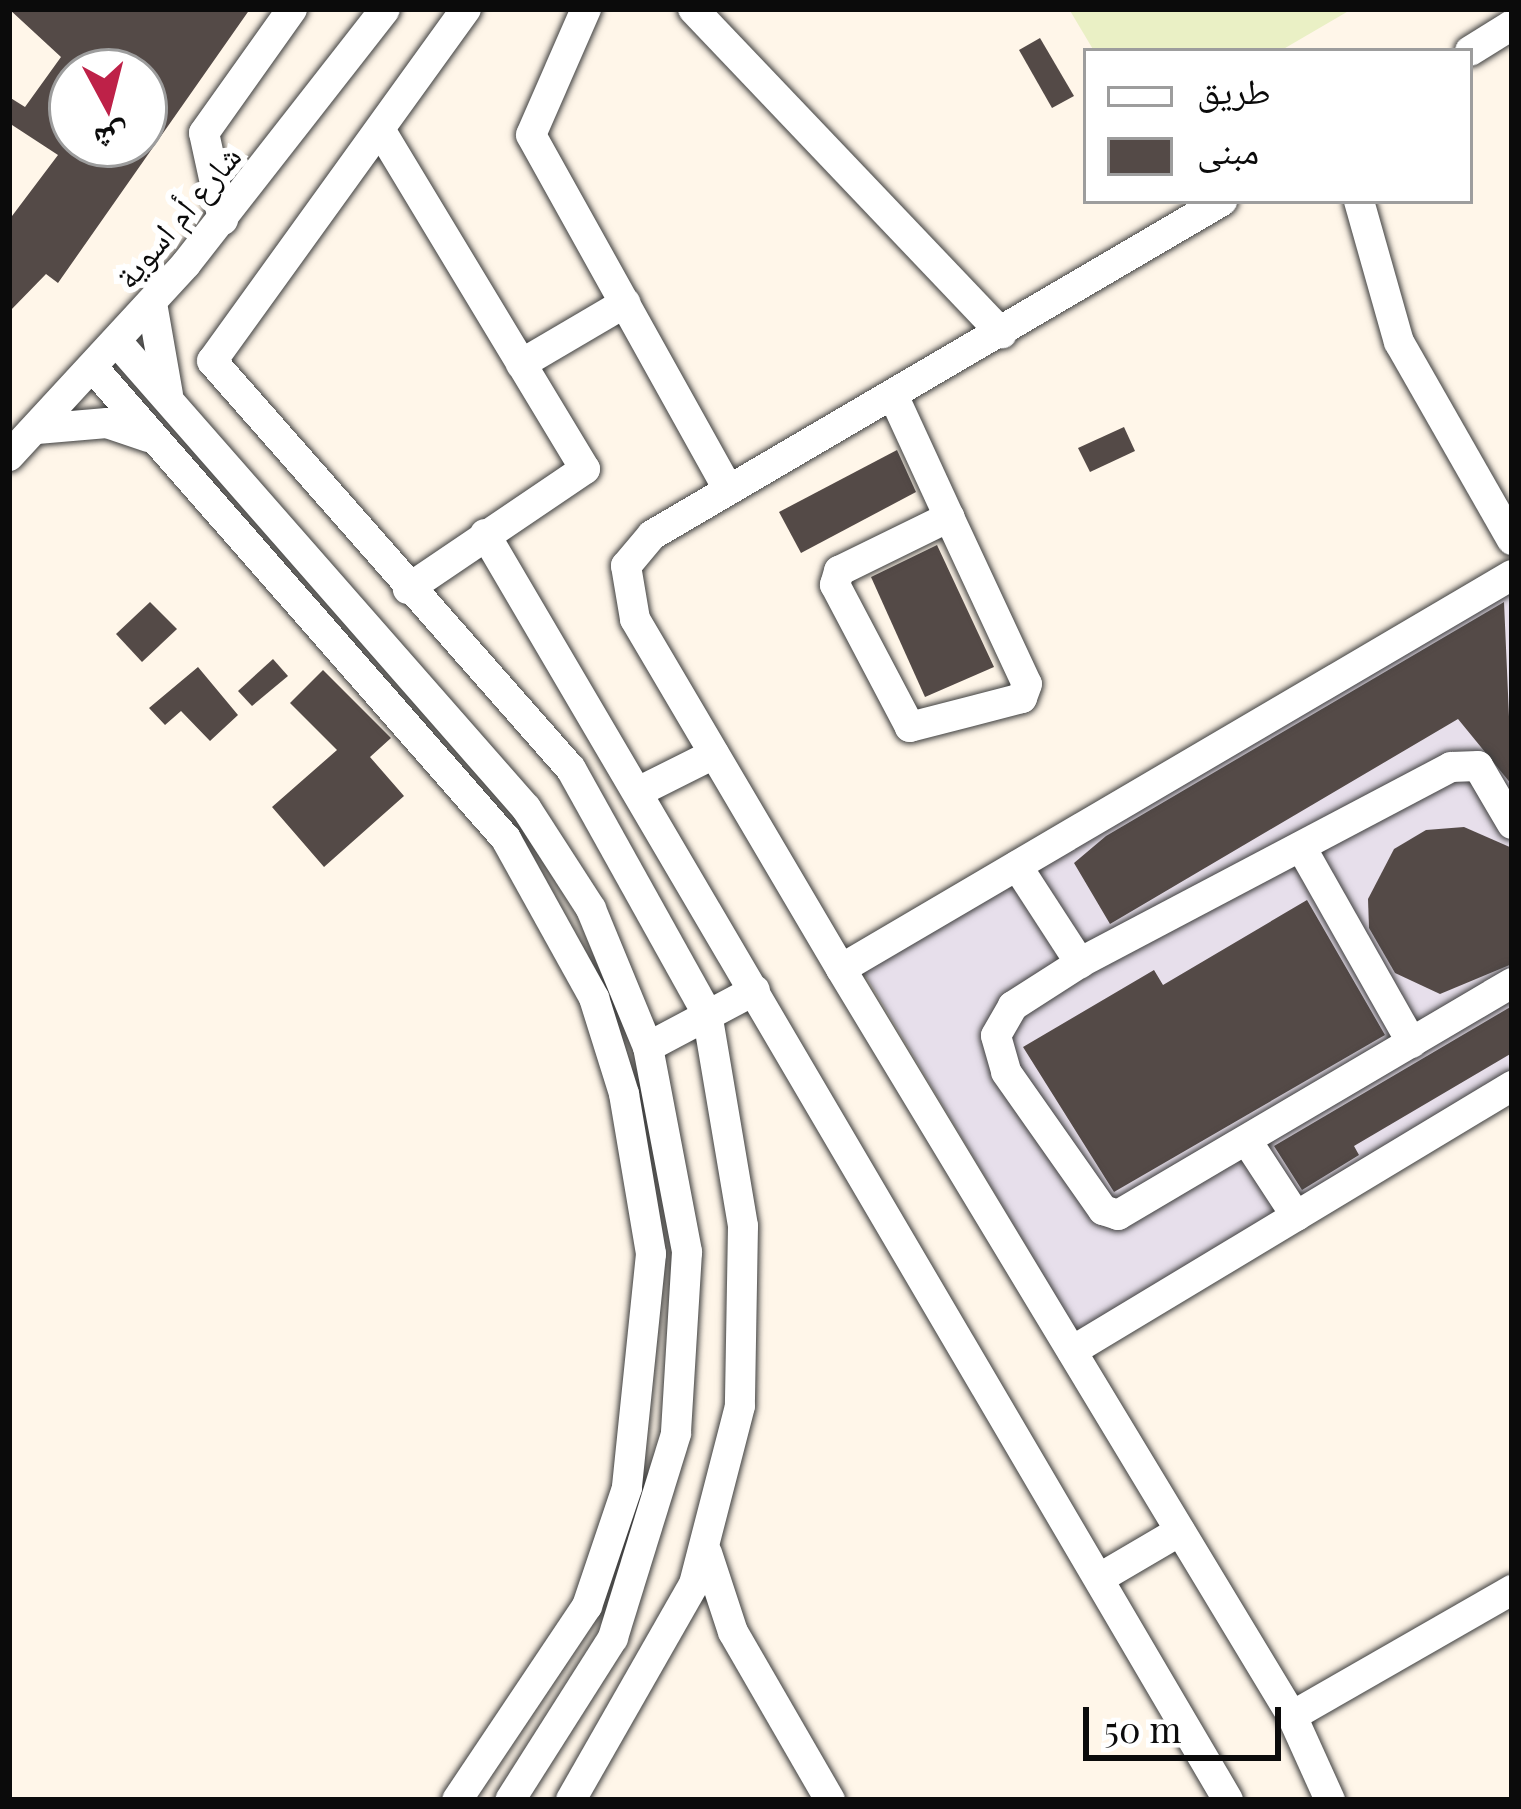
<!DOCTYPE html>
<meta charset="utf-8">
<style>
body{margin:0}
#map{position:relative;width:1521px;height:1809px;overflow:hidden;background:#fff6e9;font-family:"Playfair Display","Noto Naskh Arabic",serif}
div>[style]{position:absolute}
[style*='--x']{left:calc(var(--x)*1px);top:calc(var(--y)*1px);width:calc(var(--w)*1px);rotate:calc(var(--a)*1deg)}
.industrial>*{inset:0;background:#e7dfeb}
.pitch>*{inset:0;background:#eaf0c5}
.building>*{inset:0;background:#544a47}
.roads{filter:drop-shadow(0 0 3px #3e3e3e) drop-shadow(0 0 3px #3e3e3e)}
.minor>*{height:30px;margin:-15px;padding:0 15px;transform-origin:15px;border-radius:15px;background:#fff}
span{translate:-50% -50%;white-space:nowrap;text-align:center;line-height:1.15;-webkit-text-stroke:12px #fff;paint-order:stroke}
.street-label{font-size:33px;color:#0b0b0b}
.frame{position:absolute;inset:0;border:12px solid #0b0b0b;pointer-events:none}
.legend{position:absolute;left:1083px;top:48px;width:390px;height:156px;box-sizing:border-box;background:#fff;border:3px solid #9d9d9d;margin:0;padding:15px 21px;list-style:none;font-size:36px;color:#0b0b0b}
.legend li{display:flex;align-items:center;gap:24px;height:60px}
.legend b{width:60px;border:3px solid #9d9d9d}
.north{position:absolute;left:48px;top:48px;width:120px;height:120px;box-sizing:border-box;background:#fff;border:3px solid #9d9d9d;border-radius:50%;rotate:173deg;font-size:33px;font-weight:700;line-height:48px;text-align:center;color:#0b0b0b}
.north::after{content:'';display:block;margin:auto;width:42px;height:54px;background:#be2148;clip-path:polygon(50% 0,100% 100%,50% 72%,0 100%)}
.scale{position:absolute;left:1083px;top:1707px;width:198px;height:54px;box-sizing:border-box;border:6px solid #0b0b0b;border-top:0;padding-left:15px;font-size:36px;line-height:42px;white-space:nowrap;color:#0b0b0b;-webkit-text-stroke:9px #fff;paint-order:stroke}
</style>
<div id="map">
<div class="industrial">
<i style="clip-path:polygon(1512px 590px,1512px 1075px,1078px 1333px,863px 971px)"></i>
</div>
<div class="pitch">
<i style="clip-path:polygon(1069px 9px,1352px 9px,1280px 51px,1094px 51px)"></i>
</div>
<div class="building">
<i style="clip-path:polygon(evenodd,9px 9px,250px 9px,58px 283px,46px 274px,9px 312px,9px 220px,58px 155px,9px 123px,9px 97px,25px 107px,61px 57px,9px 9px,72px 72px,144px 72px,144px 144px,72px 144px,72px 72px)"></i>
<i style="clip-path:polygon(1040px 38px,1074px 96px,1052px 108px,1019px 50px)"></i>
<i style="clip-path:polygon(1124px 427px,1135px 451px,1090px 472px,1078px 448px)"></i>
<i style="clip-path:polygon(897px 450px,916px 492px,801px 553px,779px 512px)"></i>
<i style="clip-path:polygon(937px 545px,994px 667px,925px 697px,871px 577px)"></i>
<i style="clip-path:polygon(150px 602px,177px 629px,142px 662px,116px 634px)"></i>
<i style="clip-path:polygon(1504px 602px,1512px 785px,1458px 719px,1110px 924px,1074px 863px,1106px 836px)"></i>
<i style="clip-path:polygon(273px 659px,288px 676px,252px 706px,238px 691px)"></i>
<i style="clip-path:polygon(198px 667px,238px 715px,210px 741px,181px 711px,165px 725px,149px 708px)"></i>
<i style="clip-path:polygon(323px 670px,391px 738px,370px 757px,404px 796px,324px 867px,272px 807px,337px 750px,290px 703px)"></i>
<i style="clip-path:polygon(1464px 827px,1512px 848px,1512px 964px,1440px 994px,1395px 973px,1369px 928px,1368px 899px,1394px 849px,1426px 830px)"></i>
<i style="clip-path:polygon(1307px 900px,1385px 1035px,1114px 1192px,1023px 1047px,1154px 970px,1163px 985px)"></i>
<i style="clip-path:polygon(1512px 1006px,1512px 1053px,1354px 1146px,1359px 1155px,1302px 1190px,1274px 1146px)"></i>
</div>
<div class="roads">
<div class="minor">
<i style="--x:466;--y:9;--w:434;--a:125.8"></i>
<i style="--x:212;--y:361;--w:543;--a:48.66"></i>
<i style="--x:571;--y:769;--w:279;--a:60.9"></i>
<i style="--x:707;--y:1013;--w:216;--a:80.4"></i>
<i style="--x:743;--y:1226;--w:180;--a:91"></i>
<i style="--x:740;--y:1406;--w:184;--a:104.5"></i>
<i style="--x:694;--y:1584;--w:249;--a:119.7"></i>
<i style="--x:586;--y:9;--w:137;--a:113.6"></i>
<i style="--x:531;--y:135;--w:405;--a:60.9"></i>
<i style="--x:693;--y:9;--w:448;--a:46.4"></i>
<i style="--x:1470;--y:51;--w:49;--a:-31.8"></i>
<i style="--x:384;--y:136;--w:389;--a:58.9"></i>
<i style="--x:585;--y:469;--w:214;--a:145.9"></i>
<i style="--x:1359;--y:201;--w:147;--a:74.2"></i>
<i style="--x:1399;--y:342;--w:228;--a:60.3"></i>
<i style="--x:223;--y:220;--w:89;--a:-102.3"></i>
<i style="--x:204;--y:133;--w:152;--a:-54.6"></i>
<i style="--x:152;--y:303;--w:93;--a:80.1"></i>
<i style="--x:118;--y:343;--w:619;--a:48.74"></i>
<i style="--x:526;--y:808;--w:120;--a:57.2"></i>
<i style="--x:591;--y:909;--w:149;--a:67.6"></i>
<i style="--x:648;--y:1047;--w:209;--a:79.2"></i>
<i style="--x:687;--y:1252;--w:182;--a:93.5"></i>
<i style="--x:676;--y:1434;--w:214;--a:107.2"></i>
<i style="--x:613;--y:1638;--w:192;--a:122.4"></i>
<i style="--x:521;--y:364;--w:121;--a:-30.4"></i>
<i style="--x:94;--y:369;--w:625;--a:48.76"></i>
<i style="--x:506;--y:839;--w:182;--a:61"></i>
<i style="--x:594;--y:998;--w:101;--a:72.6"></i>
<i style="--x:624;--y:1094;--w:162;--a:80.4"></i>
<i style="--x:651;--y:1254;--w:235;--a:95.9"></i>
<i style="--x:627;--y:1488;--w:125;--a:108.7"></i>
<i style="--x:587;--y:1606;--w:234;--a:123.8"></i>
<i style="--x:893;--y:395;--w:134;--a:65.3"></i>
<i style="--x:949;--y:517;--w:184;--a:65"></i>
<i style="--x:1027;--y:684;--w:15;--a:110"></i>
<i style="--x:1022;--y:698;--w:116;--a:165.5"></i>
<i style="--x:910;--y:727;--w:161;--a:-117.8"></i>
<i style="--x:835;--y:585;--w:15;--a:-74"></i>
<i style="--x:839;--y:571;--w:123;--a:-26.1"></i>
<i style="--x:37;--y:429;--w:70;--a:-4.9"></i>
<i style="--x:107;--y:423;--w:43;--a:18.9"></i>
<i style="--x:9;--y:456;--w:261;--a:-47.3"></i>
<i style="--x:186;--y:264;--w:323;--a:-52"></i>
<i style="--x:485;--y:534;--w:1468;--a:59.59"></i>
<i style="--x:1512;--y:575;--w:778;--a:149.58"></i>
<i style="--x:841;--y:969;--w:873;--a:58.88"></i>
<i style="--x:1292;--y:1716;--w:254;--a:-29.8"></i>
<i style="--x:638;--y:792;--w:85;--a:-26.6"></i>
<i style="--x:1512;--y:824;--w:67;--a:-120.4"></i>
<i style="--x:1478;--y:766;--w:27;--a:178"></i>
<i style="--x:1451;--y:767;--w:420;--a:152.2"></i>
<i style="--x:1080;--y:963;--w:80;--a:147.3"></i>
<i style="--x:1013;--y:1006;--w:34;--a:120"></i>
<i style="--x:996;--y:1036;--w:37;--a:74"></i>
<i style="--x:1006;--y:1072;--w:169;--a:54.9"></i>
<i style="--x:1103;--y:1210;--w:16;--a:18"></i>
<i style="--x:1118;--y:1215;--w:457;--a:-30.5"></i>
<i style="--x:1301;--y:847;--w:225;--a:60.5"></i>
<i style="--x:1017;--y:866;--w:116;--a:57"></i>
<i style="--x:841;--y:969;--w:406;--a:-120.5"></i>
<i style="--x:635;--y:619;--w:54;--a:-99.6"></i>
<i style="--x:626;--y:566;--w:40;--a:-50"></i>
<i style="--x:652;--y:535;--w:661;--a:-30.37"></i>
<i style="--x:648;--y:1047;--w:121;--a:-28"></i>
<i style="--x:1247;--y:1141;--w:90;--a:56.8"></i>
<i style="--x:1072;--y:1351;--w:514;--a:-31.06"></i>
<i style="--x:707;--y:1553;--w:83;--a:71.8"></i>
<i style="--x:733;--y:1632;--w:194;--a:60"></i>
<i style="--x:1105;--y:1575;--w:87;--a:-30.4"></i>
<i style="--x:1292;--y:1716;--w:92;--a:65.7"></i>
</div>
</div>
<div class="street-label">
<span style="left:177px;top:216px;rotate:-50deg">شارع أم اسوية</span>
</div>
<div class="frame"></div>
<ul class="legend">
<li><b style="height:15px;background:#fff"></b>طريق</li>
<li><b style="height:33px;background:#544a47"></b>مبنى</li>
</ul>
<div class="north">ش</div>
<div class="scale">50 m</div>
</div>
